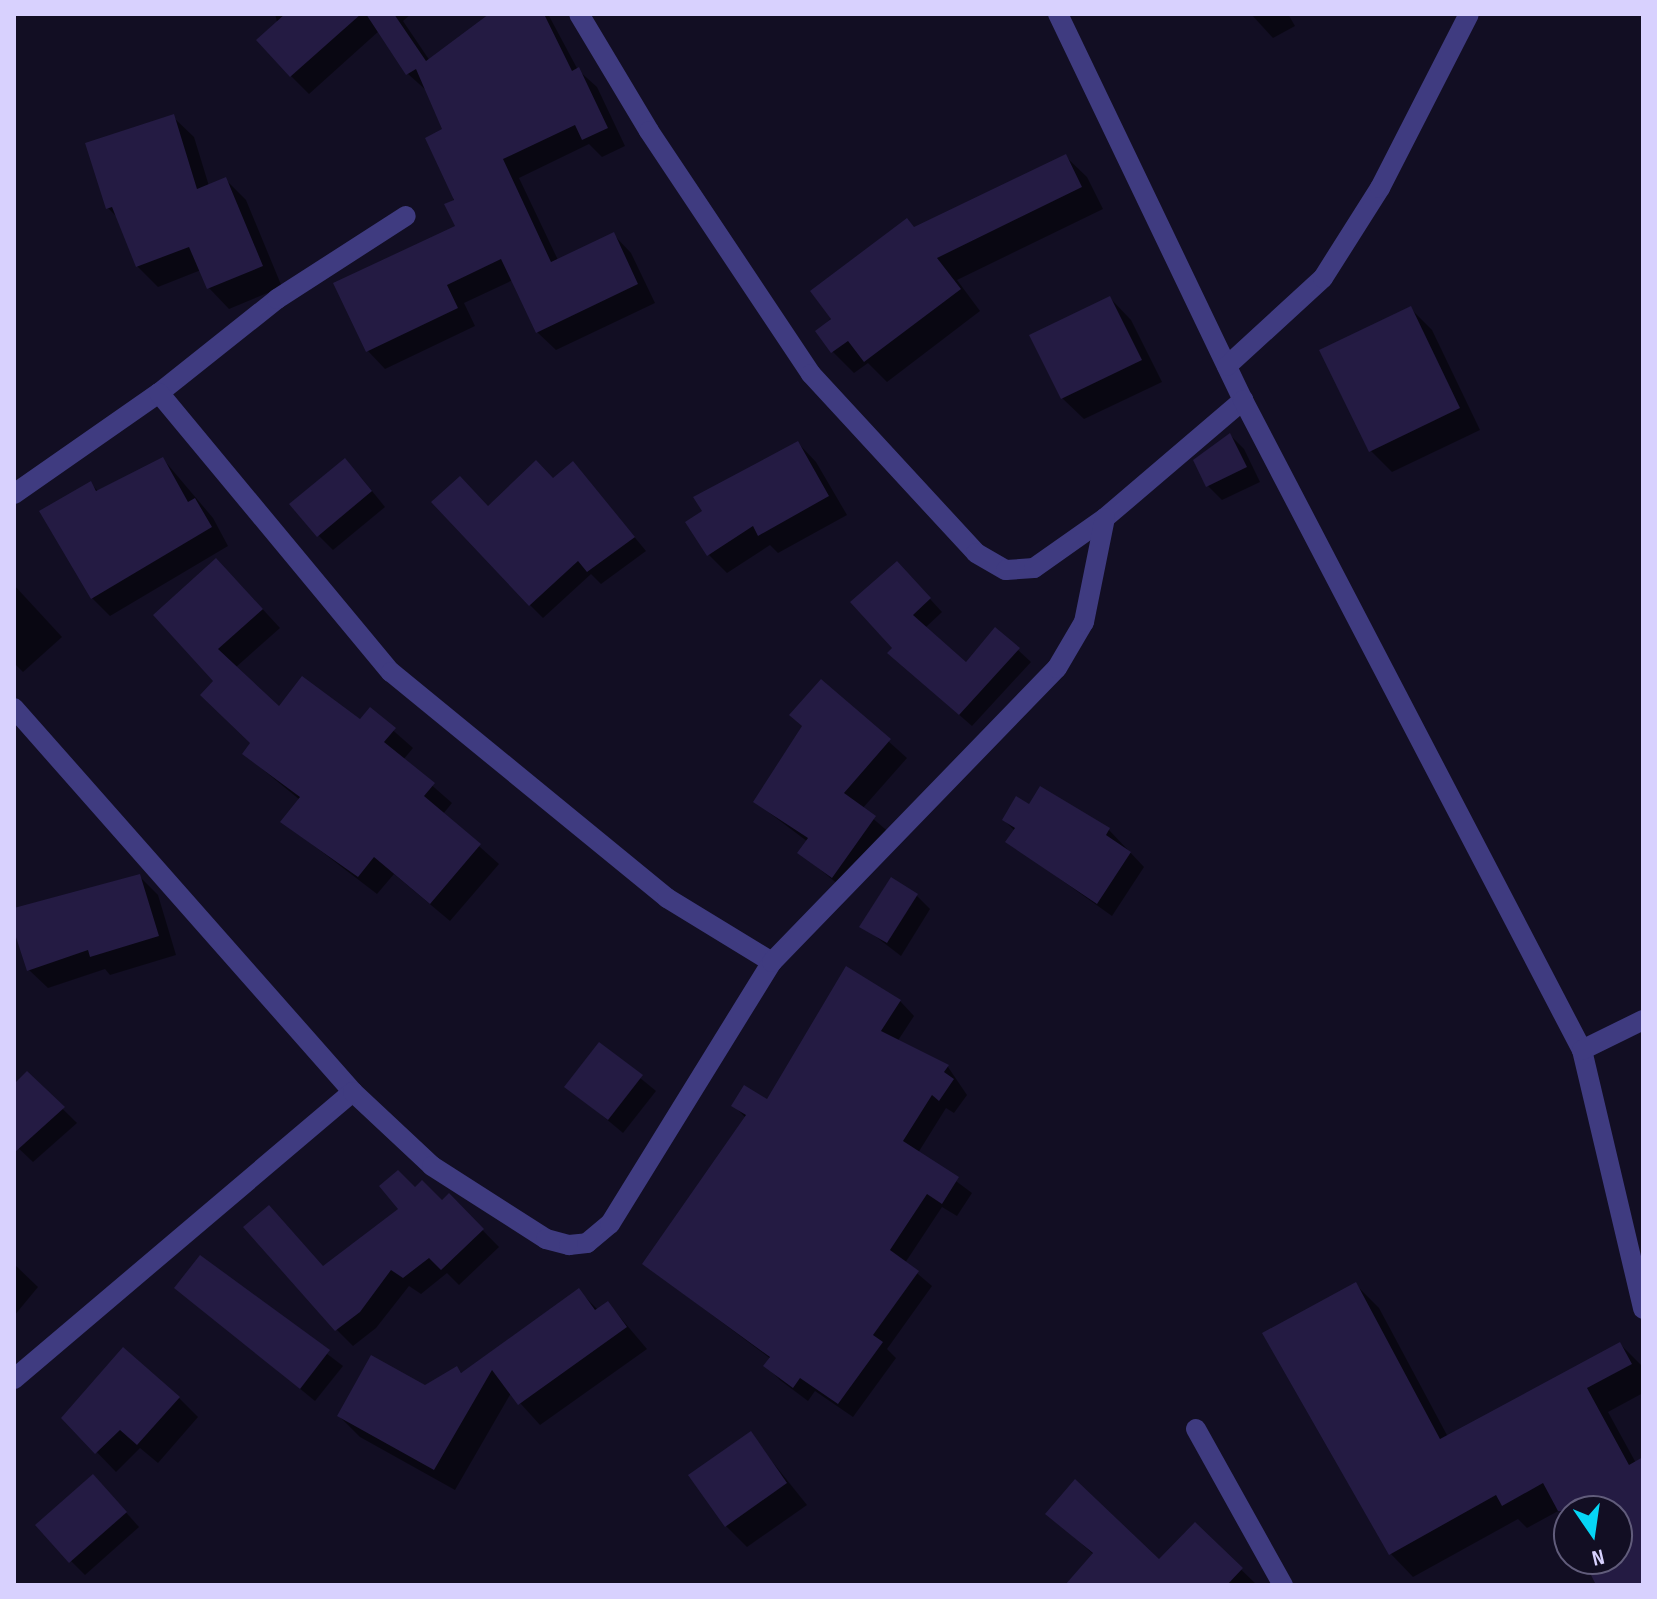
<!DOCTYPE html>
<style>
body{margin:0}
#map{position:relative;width:1657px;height:1599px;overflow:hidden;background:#120e23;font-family:"Sofia Sans Condensed",sans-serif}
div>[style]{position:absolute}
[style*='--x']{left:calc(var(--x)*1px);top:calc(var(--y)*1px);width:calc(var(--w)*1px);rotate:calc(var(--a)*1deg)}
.shadow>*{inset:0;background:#0007}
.building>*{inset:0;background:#241b43}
.minor>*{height:20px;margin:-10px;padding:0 10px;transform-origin:10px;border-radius:10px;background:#3f3b80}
span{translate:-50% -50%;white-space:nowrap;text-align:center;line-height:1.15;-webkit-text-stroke:6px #120e23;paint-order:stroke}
.frame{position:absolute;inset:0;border:16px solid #d8d1fe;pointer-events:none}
.north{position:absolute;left:1553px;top:1495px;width:80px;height:80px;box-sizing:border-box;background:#120e23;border:2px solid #615c7b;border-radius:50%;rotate:167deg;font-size:22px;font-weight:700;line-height:32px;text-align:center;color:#d8d1fe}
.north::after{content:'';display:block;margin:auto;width:28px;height:36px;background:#06d6f5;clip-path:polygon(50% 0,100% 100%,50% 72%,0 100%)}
</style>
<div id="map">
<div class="shadow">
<i style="clip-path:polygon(275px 14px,411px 14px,403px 21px,430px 61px,492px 14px,548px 14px,578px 70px,597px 87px,625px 146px,602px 157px,589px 144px,519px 178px,558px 260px,613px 234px,631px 253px,655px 303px,556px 350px,537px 332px,513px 280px,464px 303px,475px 326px,385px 369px,367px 350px,457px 227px,444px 130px,427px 91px,408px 74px,379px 31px,309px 94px,291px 76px)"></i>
<i style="clip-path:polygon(1251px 14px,1288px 14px,1295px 26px,1273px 38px)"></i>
<i style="clip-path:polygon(173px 117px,194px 137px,209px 186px,225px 179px,246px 200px,282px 287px,229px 309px,209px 288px,201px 270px,158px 287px,137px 266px,118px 218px,108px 208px)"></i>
<i style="clip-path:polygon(1065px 156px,1087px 177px,1103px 209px,957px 280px,980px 311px,887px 382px,868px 363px,854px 373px,833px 352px,818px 332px,915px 229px)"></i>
<i style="clip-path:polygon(1110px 298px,1131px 320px,1162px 382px,1084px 419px,1062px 398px)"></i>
<i style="clip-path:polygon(1410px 308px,1432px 330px,1480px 430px,1392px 472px,1371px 451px)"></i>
<i style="clip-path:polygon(1230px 435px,1244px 449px,1260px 482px,1222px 500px,1208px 486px)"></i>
<i style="clip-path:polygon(798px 443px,816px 462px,847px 515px,778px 553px,770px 545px,727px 573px,709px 555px)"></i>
<i style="clip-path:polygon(163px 459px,213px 518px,228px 546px,110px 616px,92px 598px,90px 483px,99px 492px)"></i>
<i style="clip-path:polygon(573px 463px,646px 551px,601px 584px,591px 574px,543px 618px,530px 605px,488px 508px,553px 480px)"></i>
<i style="clip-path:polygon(359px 475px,385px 507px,333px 550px,319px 536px)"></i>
<i style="clip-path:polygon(909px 576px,942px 612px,925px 628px,966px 664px,1018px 650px,1031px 662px,972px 726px,902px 665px,894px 648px)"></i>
<i style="clip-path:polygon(235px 579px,280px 628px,235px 668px,279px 709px,360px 722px,370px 710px,413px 748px,403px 760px,452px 803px,443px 814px,499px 864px,450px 921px,394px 874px,377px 894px,283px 822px,300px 800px,244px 754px,253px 743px,215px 681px,156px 615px)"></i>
<i style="clip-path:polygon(14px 585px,62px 637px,23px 672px,14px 663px)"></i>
<i style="clip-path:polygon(821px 681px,907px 758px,862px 809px,892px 835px,850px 894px,800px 853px,808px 842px,755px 802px,804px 727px)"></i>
<i style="clip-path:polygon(1030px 807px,1109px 830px,1144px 867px,1112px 916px,1008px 842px,1015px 831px,1004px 820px)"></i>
<i style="clip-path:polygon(140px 877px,158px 895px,176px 955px,110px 975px,105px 969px,48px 988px,29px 970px,14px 910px)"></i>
<i style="clip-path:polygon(916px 895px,930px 909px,901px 956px,862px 926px)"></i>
<i style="clip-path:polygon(900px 1001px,914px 1016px,897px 1042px,948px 1067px,967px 1095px,954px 1113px,946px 1108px,918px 1153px,972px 1193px,957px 1216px,942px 1207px,905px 1263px,932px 1286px,887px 1349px,896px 1358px,853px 1417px,815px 1391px,808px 1401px,780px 1380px,766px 1366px,771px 1359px,644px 1264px,746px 1118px,734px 1106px,767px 1102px)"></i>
<i style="clip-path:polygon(600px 1045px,656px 1091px,623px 1133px,567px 1086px)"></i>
<i style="clip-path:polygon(27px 1074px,77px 1123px,33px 1162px,14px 1144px,14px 1087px)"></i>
<i style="clip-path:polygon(449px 1196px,499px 1247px,459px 1285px,447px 1273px,421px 1294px,409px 1286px,376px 1328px,353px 1346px,336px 1329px,324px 1268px,401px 1210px,442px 1202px)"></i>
<i style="clip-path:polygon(200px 1257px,343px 1366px,315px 1401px,177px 1288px)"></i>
<i style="clip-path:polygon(14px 1264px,38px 1287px,14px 1316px)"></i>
<i style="clip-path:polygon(1355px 1284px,1379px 1308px,1448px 1437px,1620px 1344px,1643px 1367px,1643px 1393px,1608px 1412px,1636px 1463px,1643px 1459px,1643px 1585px,1599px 1585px,1585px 1559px,1617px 1559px,1617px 1511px,1569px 1511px,1569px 1528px,1560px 1510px,1527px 1528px,1518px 1519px,1413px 1577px,1390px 1553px)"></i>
<i style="clip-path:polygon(579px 1291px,598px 1310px,608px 1303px,647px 1349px,540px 1425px,511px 1393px,455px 1490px,360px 1437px,339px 1416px,425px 1388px,457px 1369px,463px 1374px)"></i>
<i style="clip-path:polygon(179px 1398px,198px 1417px,158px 1463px,140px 1448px,116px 1472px,64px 1418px)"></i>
<i style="clip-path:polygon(750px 1434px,807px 1505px,747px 1547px,726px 1526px)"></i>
<i style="clip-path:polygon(107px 1491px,139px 1527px,85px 1575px,71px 1561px)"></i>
<i style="clip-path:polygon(1048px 1513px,1159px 1562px,1195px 1525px,1257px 1585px,1068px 1585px,1094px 1555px)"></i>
</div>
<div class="building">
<i style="clip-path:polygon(285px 14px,361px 14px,290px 77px,256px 40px)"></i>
<i style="clip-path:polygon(366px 14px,394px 14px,426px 61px,489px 14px,544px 14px,572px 71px,579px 67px,608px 128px,582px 140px,575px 125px,503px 159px,551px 262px,614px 232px,638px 284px,536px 333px,501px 259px,447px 285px,458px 308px,366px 352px,333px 283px,455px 226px,444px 204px,454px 200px,425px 138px,442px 129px,416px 69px,406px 75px)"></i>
<i style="clip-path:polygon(174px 114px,197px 189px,226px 177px,263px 266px,207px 289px,189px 247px,136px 267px,112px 207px,106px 209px,85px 143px)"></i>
<i style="clip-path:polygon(1066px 154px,1082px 187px,937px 258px,961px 289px,864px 362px,848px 341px,831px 353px,815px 331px,831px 319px,810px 291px,907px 218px,914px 227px)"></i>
<i style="clip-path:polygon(1110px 296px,1142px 360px,1061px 399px,1029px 335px)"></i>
<i style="clip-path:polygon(1411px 306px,1460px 408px,1369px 452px,1319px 350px)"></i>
<i style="clip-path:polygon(1230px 433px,1247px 467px,1206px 487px,1193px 460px)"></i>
<i style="clip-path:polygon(798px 441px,829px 496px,758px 536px,753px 526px,707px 556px,685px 522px,702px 511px,693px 497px)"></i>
<i style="clip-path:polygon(163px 457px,188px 502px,195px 498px,212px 527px,91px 599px,39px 511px,91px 481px,96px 491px)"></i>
<i style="clip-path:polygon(345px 458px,372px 491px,317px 537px,289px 504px)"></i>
<i style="clip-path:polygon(536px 460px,553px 478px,573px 461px,635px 537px,587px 572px,578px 561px,529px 606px,431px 502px,460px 476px,488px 506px)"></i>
<i style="clip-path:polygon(216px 558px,263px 609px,218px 649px,279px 706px,302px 676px,360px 719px,370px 707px,396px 728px,384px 742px,435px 783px,424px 796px,481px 844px,430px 904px,374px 857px,358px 877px,280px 822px,300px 797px,242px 754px,250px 743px,200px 695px,213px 681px,153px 615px)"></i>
<i style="clip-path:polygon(897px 561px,931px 598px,913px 615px,966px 662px,995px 627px,1020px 648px,959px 715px,887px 653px,892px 648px,850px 602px)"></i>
<i style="clip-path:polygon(821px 679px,891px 739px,844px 793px,876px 816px,832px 878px,797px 853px,808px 838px,753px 802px,802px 726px,789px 715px)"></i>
<i style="clip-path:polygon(1040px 786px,1110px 828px,1106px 835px,1131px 852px,1097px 904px,1005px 842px,1015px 828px,1002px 820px,1016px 796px,1029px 804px)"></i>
<i style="clip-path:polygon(140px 874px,159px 936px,90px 957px,88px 950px,27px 971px,14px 931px,14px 908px)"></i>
<i style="clip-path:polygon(891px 877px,918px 894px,887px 943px,859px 927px)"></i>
<i style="clip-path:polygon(846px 966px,901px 1000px,881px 1031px,949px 1065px,944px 1072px,954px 1079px,939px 1101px,932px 1095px,903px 1141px,959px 1177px,942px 1204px,927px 1194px,890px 1250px,919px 1271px,873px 1335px,883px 1342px,838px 1404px,800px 1378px,793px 1388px,763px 1366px,770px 1357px,642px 1264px,746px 1115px,731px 1106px,744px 1085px,767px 1099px)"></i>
<i style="clip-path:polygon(599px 1042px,643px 1075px,608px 1120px,564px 1087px)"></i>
<i style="clip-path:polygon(27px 1071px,65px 1107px,14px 1153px,14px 1084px)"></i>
<i style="clip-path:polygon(398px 1170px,415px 1187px,422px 1180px,442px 1200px,449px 1193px,484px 1229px,441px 1270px,429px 1258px,403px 1278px,391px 1270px,360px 1312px,335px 1331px,243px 1227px,269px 1205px,323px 1266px,398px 1209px,379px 1186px)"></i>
<i style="clip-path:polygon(200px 1255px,330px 1350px,300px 1389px,174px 1288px)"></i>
<i style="clip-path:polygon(1356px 1282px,1440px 1439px,1620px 1342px,1632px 1364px,1587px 1388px,1629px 1465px,1643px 1457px,1643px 1585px,1596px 1585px,1583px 1559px,1617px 1559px,1617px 1511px,1558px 1511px,1543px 1483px,1502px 1506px,1496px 1495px,1389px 1555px,1262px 1333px)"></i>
<i style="clip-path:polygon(579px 1288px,595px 1310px,608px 1301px,627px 1327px,518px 1405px,492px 1370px,434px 1470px,337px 1416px,371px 1355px,425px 1385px,457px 1366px,461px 1373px)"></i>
<i style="clip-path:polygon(123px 1347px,180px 1397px,137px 1445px,120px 1430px,95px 1454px,61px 1418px)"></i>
<i style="clip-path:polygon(751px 1431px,787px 1483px,725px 1527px,688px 1475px)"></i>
<i style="clip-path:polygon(93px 1474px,127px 1512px,69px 1563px,35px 1525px)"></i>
<i style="clip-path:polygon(1075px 1479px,1159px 1559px,1195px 1522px,1243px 1568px,1227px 1585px,1065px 1585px,1093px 1553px,1045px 1514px)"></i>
</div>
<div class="minor">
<i style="--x:579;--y:14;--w:136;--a:59.1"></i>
<i style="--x:649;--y:131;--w:292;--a:56.3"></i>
<i style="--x:811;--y:374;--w:243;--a:47.3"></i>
<i style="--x:976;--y:553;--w:34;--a:30"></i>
<i style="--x:1006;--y:570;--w:28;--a:-4"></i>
<i style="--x:1034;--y:568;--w:87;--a:-35.2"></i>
<i style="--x:1105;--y:518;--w:182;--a:-40.5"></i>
<i style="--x:1058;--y:14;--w:428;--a:64.4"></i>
<i style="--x:1243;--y:400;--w:733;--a:62.46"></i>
<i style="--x:1582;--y:1050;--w:266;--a:76.7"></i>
<i style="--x:1227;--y:366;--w:130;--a:-42.5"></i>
<i style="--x:1323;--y:278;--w:107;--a:-57.7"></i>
<i style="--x:1380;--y:188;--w:195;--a:-62.9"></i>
<i style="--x:159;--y:393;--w:151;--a:-38.5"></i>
<i style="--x:277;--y:299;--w:153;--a:-32.8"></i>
<i style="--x:14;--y:494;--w:177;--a:-34.9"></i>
<i style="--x:159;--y:393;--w:363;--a:50.3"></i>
<i style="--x:391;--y:672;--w:357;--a:39.3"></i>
<i style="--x:667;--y:898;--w:123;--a:31.4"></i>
<i style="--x:14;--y:708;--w:512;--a:48.56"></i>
<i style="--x:1582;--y:1050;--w:68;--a:-26.2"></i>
<i style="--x:14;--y:1379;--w:444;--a:-40.3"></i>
<i style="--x:353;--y:1092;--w:108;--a:43.1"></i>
<i style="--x:432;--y:1166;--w:135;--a:32.6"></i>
<i style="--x:546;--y:1239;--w:24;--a:15"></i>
<i style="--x:569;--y:1245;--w:18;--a:-6"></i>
<i style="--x:587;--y:1243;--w:30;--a:-40"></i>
<i style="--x:610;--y:1224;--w:308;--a:-58.3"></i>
<i style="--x:772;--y:962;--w:409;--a:-45.9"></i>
<i style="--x:1057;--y:668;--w:53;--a:-59.6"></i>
<i style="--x:1084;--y:622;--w:106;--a:-78.6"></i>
<i style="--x:1196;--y:1429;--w:179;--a:60.9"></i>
</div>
<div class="frame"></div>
<div class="north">N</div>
</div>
